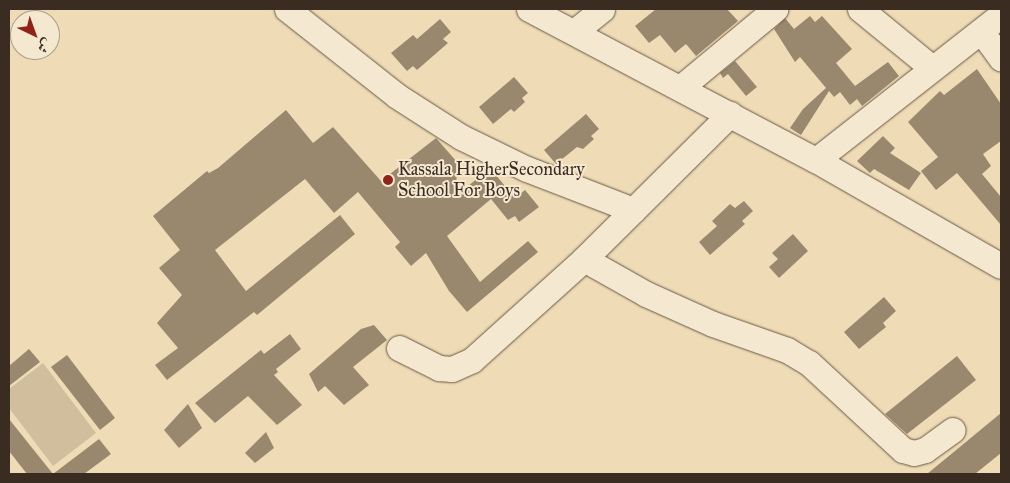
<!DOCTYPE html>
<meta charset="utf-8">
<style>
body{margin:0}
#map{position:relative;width:1010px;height:483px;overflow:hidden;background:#efdcb6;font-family:"IM FELL Great Primer",Amiri,serif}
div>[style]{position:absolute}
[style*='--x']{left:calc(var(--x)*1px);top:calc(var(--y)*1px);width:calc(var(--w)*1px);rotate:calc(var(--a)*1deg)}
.green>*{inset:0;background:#d0be9d}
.building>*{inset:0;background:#99886e}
.roads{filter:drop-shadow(0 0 1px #685846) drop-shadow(0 0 1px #685846)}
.minor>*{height:25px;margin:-12.5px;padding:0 12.5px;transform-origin:12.5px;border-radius:12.5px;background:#f5e8d0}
.dots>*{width:14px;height:14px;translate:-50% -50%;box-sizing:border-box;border:2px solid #f5e8d0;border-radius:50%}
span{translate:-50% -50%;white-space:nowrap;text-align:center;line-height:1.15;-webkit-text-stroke:4px #f5e8d0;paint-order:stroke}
.poi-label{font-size:18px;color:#3b2c21}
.left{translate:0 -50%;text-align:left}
.frame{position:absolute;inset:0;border:10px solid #3b2c21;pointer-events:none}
.north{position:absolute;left:10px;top:10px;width:50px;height:50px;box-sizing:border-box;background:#f5e8d0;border:1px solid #ab9d8a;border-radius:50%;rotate:138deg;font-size:14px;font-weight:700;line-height:20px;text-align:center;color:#3b2c21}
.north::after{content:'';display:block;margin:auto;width:18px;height:22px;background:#8f2418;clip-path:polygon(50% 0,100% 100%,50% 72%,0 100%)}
</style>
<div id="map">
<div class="green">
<i style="clip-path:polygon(43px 363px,96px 433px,53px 466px,9px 408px,9px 389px)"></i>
</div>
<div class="building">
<i style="clip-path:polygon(656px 9px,727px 9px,738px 21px,696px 56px,686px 44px,675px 53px,660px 35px,649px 43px,635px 26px)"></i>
<i style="clip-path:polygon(810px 16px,815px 22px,822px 16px,852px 49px,836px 63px,855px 86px,888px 62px,899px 76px,862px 106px,857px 99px,850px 105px,840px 92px,834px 97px,829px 91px,801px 135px,790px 128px,803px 109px,826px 88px,800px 57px,795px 62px,774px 29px,785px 18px,794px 29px)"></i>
<i style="clip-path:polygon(440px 19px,451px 32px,443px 39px,448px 43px,417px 70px,413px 66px,407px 71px,391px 53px,413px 35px,417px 39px)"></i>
<i style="clip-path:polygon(735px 61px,757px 87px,746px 96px,728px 74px,723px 78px,720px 73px)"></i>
<i style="clip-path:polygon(977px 69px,1001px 104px,1001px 141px,983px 154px,991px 166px,982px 174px,1001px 197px,1001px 225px,957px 173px,936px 190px,921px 171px,938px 157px,908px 122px,940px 91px,944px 95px)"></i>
<i style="clip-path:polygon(514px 77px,528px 93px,522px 98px,525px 102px,514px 112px,511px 109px,493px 124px,479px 107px)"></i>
<i style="clip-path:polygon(286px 110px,313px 143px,333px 127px,381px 181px,436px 138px,457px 162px,456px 196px,490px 168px,515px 198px,525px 190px,539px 207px,519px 222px,515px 216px,508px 220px,491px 199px,447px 236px,480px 282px,528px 241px,538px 252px,467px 312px,449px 291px,426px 253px,411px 266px,395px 247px,400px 242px,358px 192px,334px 213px,305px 179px,215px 250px,246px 291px,340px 215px,355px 234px,257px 315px,254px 312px,167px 380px,155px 365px,178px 348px,157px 323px,182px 295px,159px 268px,180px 250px,153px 216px,207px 171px,209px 173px,218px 168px)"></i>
<i style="clip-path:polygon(586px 114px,599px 129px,591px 136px,594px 139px,583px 149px,577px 147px,556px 164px,544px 150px)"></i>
<i style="clip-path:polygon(883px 136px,895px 148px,890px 153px,921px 173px,909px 190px,874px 169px,870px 173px,857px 161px)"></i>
<i style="clip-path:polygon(744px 201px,753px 211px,742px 221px,745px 224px,710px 255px,699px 242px,717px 226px,712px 221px,730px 204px,735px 208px)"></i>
<i style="clip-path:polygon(793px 234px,808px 251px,779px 278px,769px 267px,778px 259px,772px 253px)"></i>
<i style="clip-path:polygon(884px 297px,896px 311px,883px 323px,886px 327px,859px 349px,844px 332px)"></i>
<i style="clip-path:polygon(374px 325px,387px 340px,353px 367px,369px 385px,344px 405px,325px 386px,318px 392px,309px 374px,361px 329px)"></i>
<i style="clip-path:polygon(290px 334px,301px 349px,276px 369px,278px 372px,274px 375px,302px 405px,277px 425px,248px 396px,215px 423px,195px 403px,261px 350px,264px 354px)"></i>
<i style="clip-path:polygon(29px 349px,40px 362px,9px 386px,9px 366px)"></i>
<i style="clip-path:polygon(67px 355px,115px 418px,100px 430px,51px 367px)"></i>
<i style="clip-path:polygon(957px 356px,976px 380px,907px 434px,885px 414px)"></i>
<i style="clip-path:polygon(188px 404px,202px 428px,179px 448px,164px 430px)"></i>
<i style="clip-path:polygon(1001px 413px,1001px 453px,975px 474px,927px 474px)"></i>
<i style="clip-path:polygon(9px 419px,53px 474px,27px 474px,9px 451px)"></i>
<i style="clip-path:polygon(266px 432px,274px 448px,255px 463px,245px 453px)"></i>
<i style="clip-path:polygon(99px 439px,111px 454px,84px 474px,53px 474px)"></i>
</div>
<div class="roads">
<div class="minor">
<i style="--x:287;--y:9;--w:140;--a:38.3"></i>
<i style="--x:397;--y:96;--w:76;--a:32.6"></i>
<i style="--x:461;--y:137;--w:73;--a:25.9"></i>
<i style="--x:527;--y:169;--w:114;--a:21.1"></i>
<i style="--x:529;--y:9;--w:324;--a:27.8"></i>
<i style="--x:816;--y:160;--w:213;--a:29.8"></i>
<i style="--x:860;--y:9;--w:93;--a:39.3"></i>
<i style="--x:981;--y:31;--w:34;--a:54"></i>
<i style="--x:574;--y:32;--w:36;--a:-39"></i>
<i style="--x:680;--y:88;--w:124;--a:-39.7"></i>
<i style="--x:816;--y:160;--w:235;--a:-38.1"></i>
<i style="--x:584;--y:259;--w:71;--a:29.4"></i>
<i style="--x:646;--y:294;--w:73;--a:24.1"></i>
<i style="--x:713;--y:324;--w:78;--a:19.4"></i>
<i style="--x:787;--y:350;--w:26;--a:31"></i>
<i style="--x:809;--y:363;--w:128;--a:42.8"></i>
<i style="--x:903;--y:450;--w:11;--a:15"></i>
<i style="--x:914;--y:453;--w:11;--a:-15"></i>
<i style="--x:925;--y:450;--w:34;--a:-36"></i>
<i style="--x:399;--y:348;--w:45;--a:26.6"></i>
<i style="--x:439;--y:368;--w:13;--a:4"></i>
<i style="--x:452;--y:369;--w:22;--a:-24"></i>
<i style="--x:472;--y:360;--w:151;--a:-42"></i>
<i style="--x:584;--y:259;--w:206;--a:-44.8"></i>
</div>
</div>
<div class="dots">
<i style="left:388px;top:180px;background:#8f2418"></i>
</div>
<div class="poi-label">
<span class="left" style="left:398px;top:180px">Kassala HigherSecondary<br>School For Boys</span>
</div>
<div class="frame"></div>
<div class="north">ش</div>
</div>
